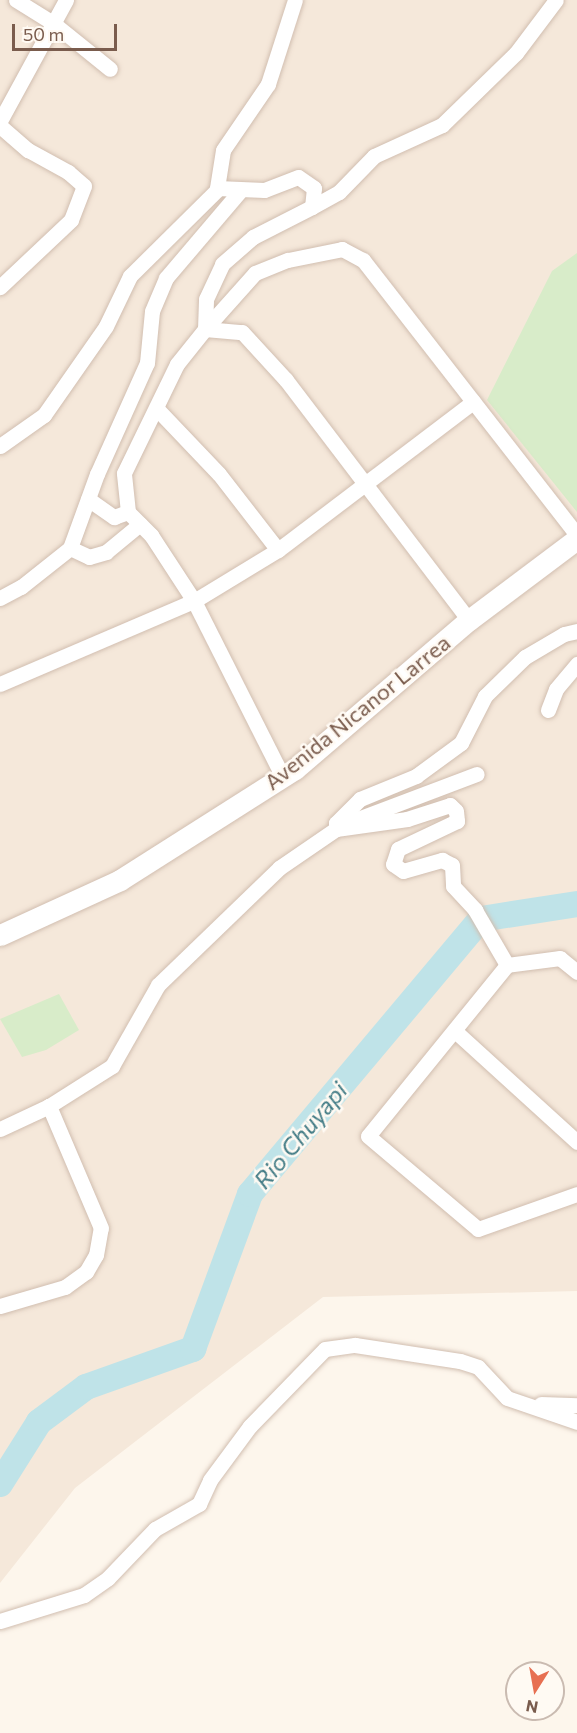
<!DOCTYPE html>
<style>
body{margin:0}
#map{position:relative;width:577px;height:1733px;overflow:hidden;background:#fdf6ec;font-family:Commissioner,sans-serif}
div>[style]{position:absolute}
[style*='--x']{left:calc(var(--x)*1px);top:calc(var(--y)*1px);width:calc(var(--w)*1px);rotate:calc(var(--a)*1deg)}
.residential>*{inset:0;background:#f5e8da}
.green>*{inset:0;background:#d8ecc9}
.river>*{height:26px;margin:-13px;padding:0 13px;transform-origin:13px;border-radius:13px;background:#bfe3e8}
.roads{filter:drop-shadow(0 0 2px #d1beb0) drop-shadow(0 0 2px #d1beb0)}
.minor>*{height:15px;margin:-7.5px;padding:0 7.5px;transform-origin:7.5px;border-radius:7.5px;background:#fff}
.secondary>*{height:21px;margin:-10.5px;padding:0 10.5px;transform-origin:10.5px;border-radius:10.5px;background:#fff}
span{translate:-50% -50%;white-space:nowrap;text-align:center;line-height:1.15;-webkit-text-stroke:5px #fffaf3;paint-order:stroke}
.street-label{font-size:22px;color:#7a5c4d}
.water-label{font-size:24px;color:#437c86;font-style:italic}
.north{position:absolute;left:505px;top:1661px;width:60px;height:60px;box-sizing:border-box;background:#fffaf3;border:2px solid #cabbb1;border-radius:50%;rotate:191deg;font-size:16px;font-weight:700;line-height:24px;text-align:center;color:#7a5c4d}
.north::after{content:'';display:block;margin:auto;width:21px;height:27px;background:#e76f51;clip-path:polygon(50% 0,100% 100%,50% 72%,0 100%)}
.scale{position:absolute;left:12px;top:24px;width:105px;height:27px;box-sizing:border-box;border:3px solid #7a5c4d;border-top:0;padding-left:8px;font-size:18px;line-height:21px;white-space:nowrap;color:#7a5c4d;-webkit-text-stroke:4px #fffaf3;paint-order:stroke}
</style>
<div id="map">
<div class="residential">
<i style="clip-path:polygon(0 0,577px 0,577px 1291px,323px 1297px,75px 1488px,0 1583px)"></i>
</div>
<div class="green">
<i style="clip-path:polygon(577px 253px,577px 512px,487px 400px,552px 271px)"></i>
<i style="clip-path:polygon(59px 994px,79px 1030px,46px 1050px,22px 1057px,0 1019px)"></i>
</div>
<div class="river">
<i style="--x:0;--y:1484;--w:73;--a:-57.8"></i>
<i style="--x:39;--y:1422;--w:59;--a:-36.7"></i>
<i style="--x:86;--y:1387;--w:114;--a:-19.6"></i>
<i style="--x:193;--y:1349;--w:165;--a:-69.8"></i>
<i style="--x:250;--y:1194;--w:359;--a:-50"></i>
<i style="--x:481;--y:919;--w:97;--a:-8.9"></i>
</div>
<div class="roads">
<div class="minor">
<i style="--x:16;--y:0;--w:44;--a:31.9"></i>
<i style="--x:53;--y:23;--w:73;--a:38.9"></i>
<i style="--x:0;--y:121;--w:138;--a:-61.4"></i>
<i style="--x:0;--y:126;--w:37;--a:41"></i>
<i style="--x:28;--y:150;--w:46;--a:28.8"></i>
<i style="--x:68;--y:172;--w:21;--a:41"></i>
<i style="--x:84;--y:186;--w:36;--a:111"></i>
<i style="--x:71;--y:220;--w:98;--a:136.7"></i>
<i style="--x:312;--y:207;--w:31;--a:-29"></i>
<i style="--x:339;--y:192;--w:50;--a:-45.8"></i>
<i style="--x:374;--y:156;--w:75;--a:-24.5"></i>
<i style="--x:442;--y:125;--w:103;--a:-44.2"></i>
<i style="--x:516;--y:53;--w:66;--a:-53"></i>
<i style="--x:205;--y:329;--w:75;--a:-48.2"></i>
<i style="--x:255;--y:273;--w:35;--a:-22"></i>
<i style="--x:288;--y:260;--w:55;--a:-11.5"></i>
<i style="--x:342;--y:249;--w:24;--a:28"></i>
<i style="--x:363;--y:260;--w:348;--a:52.1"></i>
<i style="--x:205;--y:329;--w:30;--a:-88"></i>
<i style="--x:206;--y:299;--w:38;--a:-65"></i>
<i style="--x:222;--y:264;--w:41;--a:-41.1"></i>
<i style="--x:253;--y:237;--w:66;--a:-27"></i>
<i style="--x:312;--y:207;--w:19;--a:-84"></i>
<i style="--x:314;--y:188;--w:19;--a:-145"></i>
<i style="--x:298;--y:177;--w:36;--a:159"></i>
<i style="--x:264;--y:190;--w:47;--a:-177.6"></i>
<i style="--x:217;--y:188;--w:38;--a:-81"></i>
<i style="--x:223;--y:150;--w:80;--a:-55.7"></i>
<i style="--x:268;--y:84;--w:88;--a:-72.2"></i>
<i style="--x:158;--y:410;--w:88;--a:46.4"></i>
<i style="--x:219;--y:474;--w:96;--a:52.2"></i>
<i style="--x:0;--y:446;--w:54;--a:-35.2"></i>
<i style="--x:44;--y:415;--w:108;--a:-55.1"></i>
<i style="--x:106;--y:326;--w:55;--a:-64.4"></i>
<i style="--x:130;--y:276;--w:124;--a:-44.7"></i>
<i style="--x:88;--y:499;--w:32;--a:35"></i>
<i style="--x:114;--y:517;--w:15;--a:-20"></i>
<i style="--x:128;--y:512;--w:33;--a:45"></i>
<i style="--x:151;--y:535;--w:79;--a:56.9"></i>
<i style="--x:194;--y:601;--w:197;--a:63.2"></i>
<i style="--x:128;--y:512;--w:39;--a:-96"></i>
<i style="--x:124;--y:473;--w:121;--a:-64.1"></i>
<i style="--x:177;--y:364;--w:45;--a:-51.3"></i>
<i style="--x:205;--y:329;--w:37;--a:5"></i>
<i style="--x:242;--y:332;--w:65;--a:47.5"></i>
<i style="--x:286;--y:380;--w:302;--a:52.7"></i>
<i style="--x:70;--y:548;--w:21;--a:25"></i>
<i style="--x:89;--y:557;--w:18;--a:-16"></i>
<i style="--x:106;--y:552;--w:44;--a:-39.5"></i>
<i style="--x:0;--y:598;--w:24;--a:-28"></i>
<i style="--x:21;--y:587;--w:63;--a:-38.5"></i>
<i style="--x:70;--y:548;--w:79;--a:-70"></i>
<i style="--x:97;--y:474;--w:122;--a:-65.8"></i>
<i style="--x:147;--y:363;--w:52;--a:-84.5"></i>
<i style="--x:152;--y:311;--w:36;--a:-67"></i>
<i style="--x:166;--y:278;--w:114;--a:-49.6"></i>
<i style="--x:0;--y:684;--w:211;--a:-23.2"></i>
<i style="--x:194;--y:601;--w:98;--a:-31.3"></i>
<i style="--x:278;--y:550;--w:245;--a:-37.2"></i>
<i style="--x:548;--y:710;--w:22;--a:-69"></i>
<i style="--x:556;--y:689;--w:33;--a:-50"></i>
<i style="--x:355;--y:820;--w:130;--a:-20.7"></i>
<i style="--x:336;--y:829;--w:6;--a:-90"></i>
<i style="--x:336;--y:823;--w:34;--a:-45"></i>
<i style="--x:360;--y:799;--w:61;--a:-22.3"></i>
<i style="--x:416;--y:776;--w:56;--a:-36.3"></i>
<i style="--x:461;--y:743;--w:53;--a:-62.9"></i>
<i style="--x:485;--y:696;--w:56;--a:-44.3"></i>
<i style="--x:525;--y:657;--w:45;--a:-30.5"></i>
<i style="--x:564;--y:634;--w:13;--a:-13"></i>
<i style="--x:577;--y:972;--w:22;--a:-141"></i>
<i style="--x:560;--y:958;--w:53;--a:172.5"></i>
<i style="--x:507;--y:965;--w:220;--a:129.1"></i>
<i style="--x:368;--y:1136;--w:144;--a:40.2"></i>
<i style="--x:478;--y:1229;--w:105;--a:-19.5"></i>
<i style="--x:455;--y:1031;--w:165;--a:42.3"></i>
<i style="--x:0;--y:1129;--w:54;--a:-25.1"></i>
<i style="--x:49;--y:1106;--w:75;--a:-32.4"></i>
<i style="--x:112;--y:1066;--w:93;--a:-60.4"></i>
<i style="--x:158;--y:985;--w:168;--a:-44"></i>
<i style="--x:279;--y:868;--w:69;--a:-34.4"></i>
<i style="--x:336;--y:829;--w:72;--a:-8"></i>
<i style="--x:407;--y:819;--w:45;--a:-18"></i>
<i style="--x:450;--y:805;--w:8;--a:45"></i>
<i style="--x:456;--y:811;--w:10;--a:84"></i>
<i style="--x:457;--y:821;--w:65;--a:154.6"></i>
<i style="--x:398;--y:849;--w:16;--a:108"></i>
<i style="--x:393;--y:864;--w:12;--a:35"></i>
<i style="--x:403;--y:871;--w:41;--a:-15.8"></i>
<i style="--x:442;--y:860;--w:11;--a:27"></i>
<i style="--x:452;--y:865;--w:21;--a:87"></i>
<i style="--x:453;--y:886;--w:33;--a:47"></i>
<i style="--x:475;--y:910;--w:64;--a:59.8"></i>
<i style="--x:0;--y:1306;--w:68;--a:-16.3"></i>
<i style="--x:65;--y:1287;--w:26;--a:-36"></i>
<i style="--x:86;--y:1272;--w:20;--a:-60"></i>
<i style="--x:96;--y:1255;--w:27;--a:-80"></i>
<i style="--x:101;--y:1228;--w:133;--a:-113.1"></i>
<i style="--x:541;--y:1404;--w:36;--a:2"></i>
<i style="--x:0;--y:1621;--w:88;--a:-17.2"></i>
<i style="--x:84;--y:1595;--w:29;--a:-35"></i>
<i style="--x:108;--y:1578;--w:68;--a:-46.2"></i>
<i style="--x:155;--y:1529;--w:51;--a:-29.6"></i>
<i style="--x:199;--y:1504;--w:26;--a:-65"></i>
<i style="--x:210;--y:1480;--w:67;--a:-53.5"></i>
<i style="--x:250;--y:1426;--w:107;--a:-45.8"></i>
<i style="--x:325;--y:1349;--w:30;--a:-8"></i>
<i style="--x:355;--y:1345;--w:106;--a:8.7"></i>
<i style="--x:460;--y:1361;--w:19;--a:18"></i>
<i style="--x:478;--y:1367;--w:42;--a:46.9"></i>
<i style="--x:507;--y:1398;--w:74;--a:18.9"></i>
</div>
<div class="secondary">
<i style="--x:0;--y:935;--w:132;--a:-24.6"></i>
<i style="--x:120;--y:880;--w:207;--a:-32.4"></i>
<i style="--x:295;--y:769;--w:229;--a:-40.6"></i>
<i style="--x:469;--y:620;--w:135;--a:-36.9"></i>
</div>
</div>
<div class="street-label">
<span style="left:357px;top:712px;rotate:-39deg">Avenida Nicanor Larrea</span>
</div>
<div class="water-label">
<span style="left:300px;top:1135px;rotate:-50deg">Rio Chuyapi</span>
</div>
<div class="north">N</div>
<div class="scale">50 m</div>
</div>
